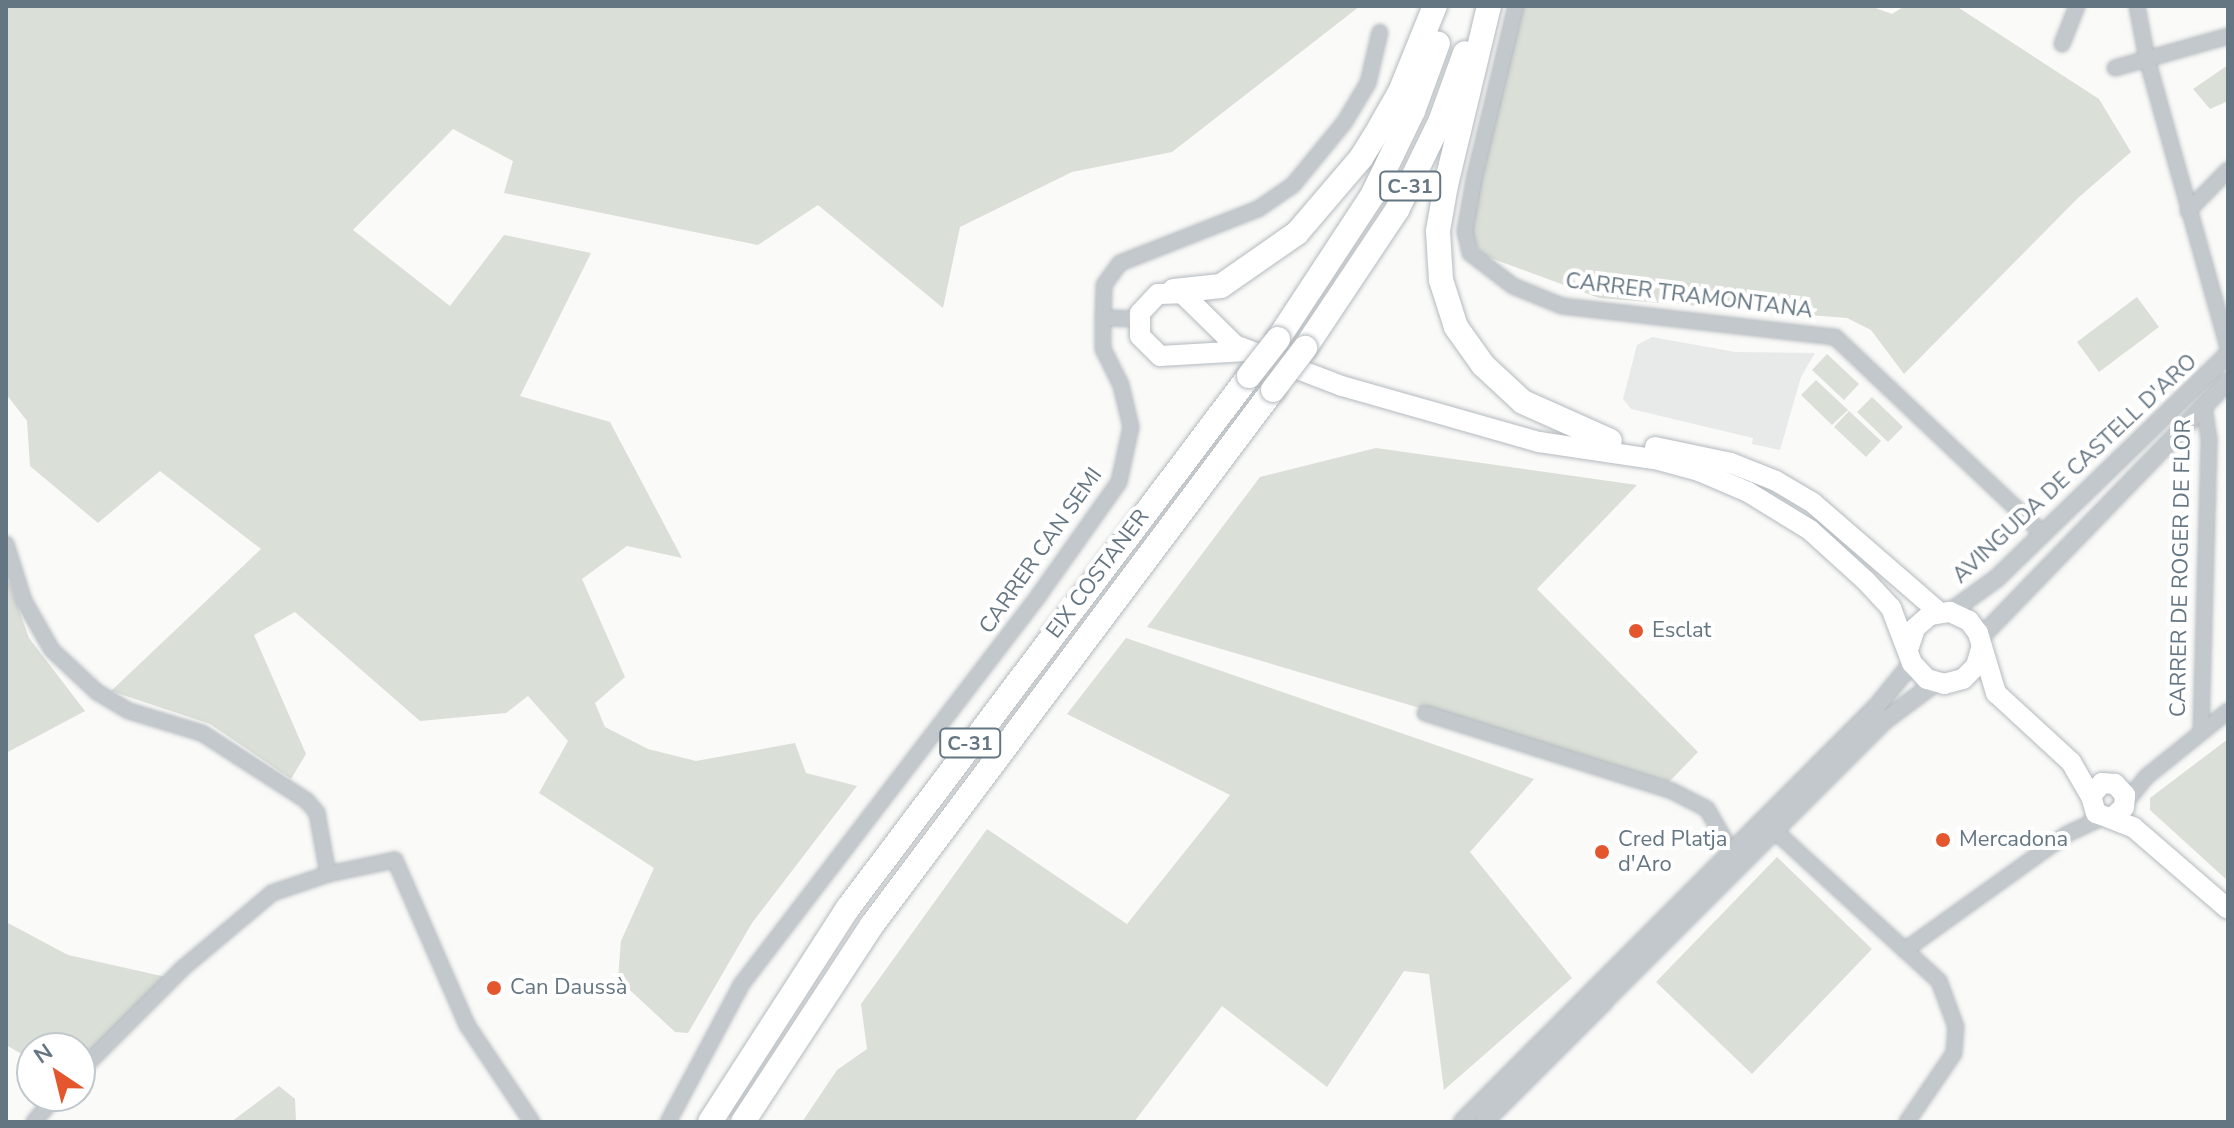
<!DOCTYPE html>
<meta charset="utf-8">
<style>
body{margin:0}
#map{position:relative;width:2234px;height:1128px;overflow:hidden;background:#fafaf8;font-family:"Nunito Sans",sans-serif}
div>[style]{position:absolute}
[style*='--x']{left:calc(var(--x)*1px);top:calc(var(--y)*1px);width:calc(var(--w)*1px);rotate:calc(var(--a)*1deg)}
.built>*{inset:0;background:#e8e9e9}
.green>*{inset:0;background:#dadfd7}
.roads{filter:drop-shadow(0 0 2px #b3babf) drop-shadow(0 0 2px #b3babf)}
.minor>*{height:14px;margin:-7px;padding:0 7px;transform-origin:7px;border-radius:7px;background:#c3c8cc}
.tertiary>*{height:16px;margin:-8px;padding:0 8px;transform-origin:8px;border-radius:8px;background:#c3c8cc}
.secondary>*{height:20px;margin:-10px;padding:0 10px;transform-origin:10px;border-radius:10px;background:#fff}
.motorway>*{height:24px;margin:-12px;padding:0 12px;transform-origin:12px;border-radius:12px;background:#fff}
.bridges{filter:drop-shadow(0 0 2px #b4b9bd) drop-shadow(0 0 2px #b4b9bd)}
.motorway-bridge>*{height:24px;margin:-12px;padding:0 12px;transform-origin:12px;border-radius:12px;background:#fff}
.dots>*{width:22px;height:22px;translate:-50% -50%;box-sizing:border-box;border:4px solid #fff;border-radius:50%}
span{translate:-50% -50%;white-space:nowrap;text-align:center;line-height:1.15;-webkit-text-stroke:8px #fff;paint-order:stroke}
.shield-label span{padding:2px 6px;background:#fff;border:2px solid;border-radius:6px;-webkit-text-stroke-width:0}
.shield-label{font-size:20px;color:#657683;font-weight:700}
.street-label{font-size:22px;color:#657683}
.poi-label{font-size:22px;color:#657683}
.left{translate:0 -50%;text-align:left}
.frame{position:absolute;inset:0;border:8px solid #657683;pointer-events:none}
.north{position:absolute;left:16px;top:1032px;width:80px;height:80px;box-sizing:border-box;background:#fff;border:2px solid #c1c8cd;border-radius:50%;rotate:325deg;font-size:22px;font-weight:700;line-height:32px;text-align:center;color:#657683}
.north::after{content:'';display:block;margin:auto;width:28px;height:36px;background:#e4572e;clip-path:polygon(50% 0,100% 100%,50% 72%,0 100%)}
</style>
<div id="map">
<div class="built">
<i style="clip-path:polygon(1652px 337px,1735px 352px,1815px 353px,1801px 377px,1780px 450px,1752px 444px,1753px 438px,1631px 409px,1623px 399px,1637px 345px)"></i>
</div>
<div class="green">
<i style="clip-path:polygon(6px 6px,1360px 6px,1172px 152px,1072px 172px,960px 227px,943px 308px,818px 205px,758px 245px,504px 193px,513px 161px,453px 129px,353px 230px,450px 306px,504px 235px,591px 253px,520px 396px,610px 422px,682px 558px,627px 546px,582px 579px,625px 677px,595px 703px,605px 727px,648px 749px,696px 761px,795px 743px,806px 773px,857px 786px,752px 923px,688px 1033px,675px 1032px,618px 979px,621px 941px,654px 868px,539px 793px,568px 741px,528px 696px,506px 713px,420px 721px,295px 612px,254px 635px,306px 754px,291px 779px,210px 724px,111px 691px,261px 549px,160px 471px,98px 523px,30px 466px,27px 421px,6px 394px)"></i>
<i style="clip-path:polygon(1521px 6px,1870px 6px,1892px 14px,1905px 6px,1956px 6px,2099px 99px,2131px 152px,2078px 198px,1904px 374px,1871px 330px,1847px 318px,1599px 298px,1485px 256px,1472px 241px,1472px 159px)"></i>
<i style="clip-path:polygon(2228px 65px,2228px 101px,2210px 109px,2193px 89px)"></i>
<i style="clip-path:polygon(2137px 297px,2159px 327px,2099px 372px,2077px 342px)"></i>
<i style="clip-path:polygon(1827px 354px,1859px 384px,1844px 400px,1812px 370px)"></i>
<i style="clip-path:polygon(1816px 380px,1848px 410px,1832px 425px,1801px 395px)"></i>
<i style="clip-path:polygon(1872px 397px,1903px 427px,1888px 442px,1857px 412px)"></i>
<i style="clip-path:polygon(1849px 411px,1881px 441px,1866px 457px,1834px 427px)"></i>
<i style="clip-path:polygon(1376px 448px,1637px 485px,1537px 589px,1698px 752px,1669px 782px,1147px 627px,1260px 477px)"></i>
<i style="clip-path:polygon(6px 574px,29px 638px,85px 711px,6px 753px)"></i>
<i style="clip-path:polygon(1126px 638px,1534px 779px,1470px 852px,1572px 978px,1444px 1090px,1429px 974px,1404px 971px,1327px 1087px,1222px 1006px,1134px 1122px,802px 1122px,837px 1070px,867px 1049px,861px 1004px,987px 829px,1127px 924px,1230px 795px,1067px 714px)"></i>
<i style="clip-path:polygon(2228px 739px,2228px 881px,2150px 810px,2150px 798px)"></i>
<i style="clip-path:polygon(1777px 857px,1872px 949px,1752px 1074px,1656px 982px)"></i>
<i style="clip-path:polygon(6px 922px,68px 955px,166px 977px,80px 1061px,80px 1048px,32px 1048px,32px 1060px,6px 1045px)"></i>
<i style="clip-path:polygon(279px 1086px,295px 1099px,296px 1122px,231px 1122px)"></i>
</div>
<div class="roads">
<div class="minor">
<i style="--x:1516;--y:6;--w:174;--a:103.6"></i>
<i style="--x:1475;--y:175;--w:57;--a:100.1"></i>
<i style="--x:1465;--y:231;--w:23;--a:77"></i>
<i style="--x:1470;--y:253;--w:54;--a:37.5"></i>
<i style="--x:1513;--y:286;--w:53;--a:22.2"></i>
<i style="--x:1562;--y:306;--w:275;--a:6.5"></i>
<i style="--x:1835;--y:337;--w:286;--a:43.4"></i>
<i style="--x:2137;--y:6;--w:54;--a:79.3"></i>
<i style="--x:2147;--y:59;--w:299;--a:74.3"></i>
<i style="--x:2062;--y:44;--w:41;--a:-68.5"></i>
<i style="--x:2115;--y:68;--w:117;--a:-15.8"></i>
<i style="--x:2188;--y:211;--w:57;--a:-45.7"></i>
<i style="--x:1138;--y:319;--w:35;--a:-178"></i>
<i style="--x:1103;--y:318;--w:33;--a:-88"></i>
<i style="--x:1104;--y:285;--w:27;--a:-54"></i>
<i style="--x:1120;--y:263;--w:148;--a:-21.4"></i>
<i style="--x:1258;--y:209;--w:42;--a:-34.4"></i>
<i style="--x:1293;--y:185;--w:80;--a:-50.6"></i>
<i style="--x:1344;--y:123;--w:47;--a:-59"></i>
<i style="--x:1368;--y:83;--w:52;--a:-76.8"></i>
<i style="--x:6;--y:544;--w:60;--a:72.5"></i>
<i style="--x:24;--y:601;--w:56;--a:60.3"></i>
<i style="--x:52;--y:650;--w:62;--a:43"></i>
<i style="--x:97;--y:692;--w:37;--a:31"></i>
<i style="--x:129;--y:711;--w:76;--a:16.8"></i>
<i style="--x:202;--y:733;--w:125;--a:32.9"></i>
<i style="--x:307;--y:801;--w:16;--a:50"></i>
<i style="--x:317;--y:813;--w:62;--a:79.8"></i>
<i style="--x:1425;--y:713;--w:259;--a:17.5"></i>
<i style="--x:1672;--y:791;--w:39;--a:27"></i>
<i style="--x:1707;--y:809;--w:34;--a:60"></i>
<i style="--x:2201;--y:730;--w:291;--a:-88.4"></i>
<i style="--x:2209;--y:439;--w:33;--a:-99"></i>
<i style="--x:2126;--y:802;--w:32;--a:-51"></i>
<i style="--x:2146;--y:777;--w:105;--a:-38.8"></i>
<i style="--x:1775;--y:831;--w:176;--a:42.5"></i>
<i style="--x:80;--y:1071;--w:146;--a:-45"></i>
<i style="--x:183;--y:968;--w:116;--a:-40.1"></i>
<i style="--x:272;--y:893;--w:59;--a:-18.7"></i>
<i style="--x:328;--y:874;--w:68;--a:-11.8"></i>
<i style="--x:395;--y:860;--w:180;--a:66.4"></i>
<i style="--x:467;--y:1025;--w:117;--a:56.2"></i>
<i style="--x:34;--y:1122;--w:34;--a:-50"></i>
<i style="--x:668;--y:1122;--w:155;--a:-61.9"></i>
<i style="--x:741;--y:985;--w:491;--a:-52.6"></i>
<i style="--x:1039;--y:595;--w:138;--a:-54.7"></i>
<i style="--x:1119;--y:482;--w:56;--a:-77.7"></i>
<i style="--x:1131;--y:427;--w:43;--a:-103.4"></i>
<i style="--x:1121;--y:385;--w:40;--a:-116.6"></i>
<i style="--x:1103;--y:349;--w:31;--a:-90"></i>
<i style="--x:1907;--y:1122;--w:83;--a:-55.7"></i>
<i style="--x:1954;--y:1053;--w:26;--a:-86"></i>
<i style="--x:1956;--y:1027;--w:49;--a:-110.3"></i>
<i style="--x:1939;--y:981;--w:46;--a:-137.6"></i>
<i style="--x:1905;--y:950;--w:199;--a:-35.6"></i>
<i style="--x:2067;--y:834;--w:40;--a:-25"></i>
</div>
<div class="tertiary">
<i style="--x:1950;--y:612;--w:57;--a:-35.7"></i>
<i style="--x:1996;--y:579;--w:323;--a:-44.1"></i>
<i style="--x:1980;--y:638;--w:357;--a:-46"></i>
<i style="--x:1462;--y:1122;--w:588;--a:-45.07"></i>
<i style="--x:1877;--y:706;--w:55;--a:-50.9"></i>
<i style="--x:1484;--y:1122;--w:566;--a:-45.07"></i>
<i style="--x:1884;--y:721;--w:64;--a:-36.7"></i>
</div>
<div class="secondary">
<i style="--x:1246;--y:351;--w:86;--a:176.7"></i>
<i style="--x:1160;--y:356;--w:28;--a:-135"></i>
<i style="--x:1140;--y:336;--w:23;--a:-90"></i>
<i style="--x:1140;--y:313;--w:26;--a:-47"></i>
<i style="--x:1158;--y:294;--w:24;--a:-2"></i>
<i style="--x:1182;--y:293;--w:74;--a:44.5"></i>
<i style="--x:1235;--y:345;--w:115;--a:21"></i>
<i style="--x:1342;--y:386;--w:205;--a:15.9"></i>
<i style="--x:1539;--y:442;--w:121;--a:8.5"></i>
<i style="--x:1659;--y:460;--w:41;--a:15.4"></i>
<i style="--x:1699;--y:471;--w:53;--a:23.2"></i>
<i style="--x:1748;--y:492;--w:73;--a:31.5"></i>
<i style="--x:1810;--y:530;--w:76;--a:42.3"></i>
<i style="--x:1866;--y:581;--w:37;--a:47"></i>
<i style="--x:1891;--y:608;--w:59;--a:69.1"></i>
<i style="--x:1912;--y:663;--w:22;--a:47"></i>
<i style="--x:1927;--y:679;--w:18;--a:16"></i>
<i style="--x:1944;--y:684;--w:20;--a:-15"></i>
<i style="--x:1963;--y:679;--w:18;--a:-45"></i>
<i style="--x:1976;--y:666;--w:19;--a:-74"></i>
<i style="--x:1655;--y:447;--w:78;--a:11.9"></i>
<i style="--x:1731;--y:463;--w:48;--a:21.8"></i>
<i style="--x:1776;--y:481;--w:43;--a:30.7"></i>
<i style="--x:1813;--y:503;--w:168;--a:40.9"></i>
<i style="--x:1909;--y:647;--w:20;--a:-72"></i>
<i style="--x:1915;--y:628;--w:20;--a:-41"></i>
<i style="--x:1930;--y:615;--w:20;--a:-9"></i>
<i style="--x:1950;--y:612;--w:21;--a:25"></i>
<i style="--x:1969;--y:621;--w:15;--a:53"></i>
<i style="--x:1978;--y:633;--w:63;--a:73.3"></i>
<i style="--x:1996;--y:693;--w:102;--a:42.6"></i>
<i style="--x:2071;--y:762;--w:39;--a:60"></i>
<i style="--x:2113;--y:817;--w:15;--a:-42"></i>
<i style="--x:2124;--y:807;--w:12;--a:-85"></i>
<i style="--x:2125;--y:795;--w:15;--a:-132"></i>
<i style="--x:2115;--y:784;--w:13;--a:-176"></i>
<i style="--x:2102;--y:783;--w:17;--a:130"></i>
<i style="--x:2091;--y:796;--w:18;--a:74"></i>
<i style="--x:2096;--y:813;--w:40;--a:21"></i>
<i style="--x:2133;--y:827;--w:125;--a:40.8"></i>
</div>
<div class="motorway">
<i style="--x:1489;--y:6;--w:184;--a:103.5"></i>
<i style="--x:1446;--y:185;--w:47;--a:99.9"></i>
<i style="--x:1438;--y:231;--w:49;--a:86.5"></i>
<i style="--x:1441;--y:280;--w:49;--a:72.3"></i>
<i style="--x:1456;--y:327;--w:47;--a:54.6"></i>
<i style="--x:1483;--y:365;--w:54;--a:42.8"></i>
<i style="--x:1523;--y:402;--w:95;--a:24.1"></i>
<i style="--x:1174;--y:291;--w:47;--a:-6.1"></i>
<i style="--x:1221;--y:286;--w:93;--a:-34.9"></i>
<i style="--x:1297;--y:233;--w:99;--a:-49.5"></i>
<i style="--x:1361;--y:158;--w:36;--a:-58"></i>
<i style="--x:1380;--y:127;--w:40;--a:-60.3"></i>
<i style="--x:1400;--y:92;--w:93;--a:-67.9"></i>
<i style="--x:1278;--y:339;--w:171;--a:-56.7"></i>
<i style="--x:1372;--y:196;--w:94;--a:-64.2"></i>
<i style="--x:1413;--y:111;--w:72;--a:-69.8"></i>
<i style="--x:1305;--y:348;--w:166;--a:-56.3"></i>
<i style="--x:1397;--y:210;--w:98;--a:-64"></i>
<i style="--x:1440;--y:122;--w:73;--a:-70.1"></i>
<i style="--x:710;--y:1122;--w:255;--a:-57.2"></i>
<i style="--x:848;--y:908;--w:666;--a:-52.99"></i>
<i style="--x:743;--y:1122;--w:235;--a:-56.8"></i>
<i style="--x:872;--y:925;--w:669;--a:-53.15"></i>
</div>
</div>
<div class="bridges">
<div class="motorway-bridge">
<i style="--x:1249;--y:376;--w:47;--a:-51.9"></i>
<i style="--x:1273;--y:390;--w:53;--a:-52.7"></i>
</div>
</div>
<div class="dots">
<i style="left:1636px;top:631px;background:#e4572e"></i>
<i style="left:1943px;top:840px;background:#e4572e"></i>
<i style="left:1602px;top:852px;background:#e4572e"></i>
<i style="left:494px;top:988px;background:#e4572e"></i>
</div>
<div class="shield-label">
<span style="left:1410px;top:186px">C-31</span>
<span style="left:970px;top:743px">C-31</span>
</div>
<div class="street-label">
<span style="left:1689px;top:296px;rotate:7deg">CARRER TRAMONTANA</span>
<span style="left:2075px;top:469px;rotate:-43deg">AVINGUDA DE CASTELL D'ARO</span>
<span style="left:1041px;top:551px;rotate:-55deg">CARRER CAN SEMI</span>
<span style="left:2181px;top:568px;rotate:-89deg">CARRER DE ROGER DE FLOR</span>
<span style="left:1098px;top:574px;rotate:-53deg">EIX COSTANER</span>
</div>
<div class="poi-label">
<span class="left" style="left:1652px;top:631px">Esclat</span>
<span class="left" style="left:1618px;top:852px">Cred Platja<br>d'Aro</span>
<span class="left" style="left:1959px;top:840px">Mercadona</span>
<span class="left" style="left:510px;top:988px">Can Daussà</span>
</div>
<div class="frame"></div>
<div class="north">N</div>
</div>
